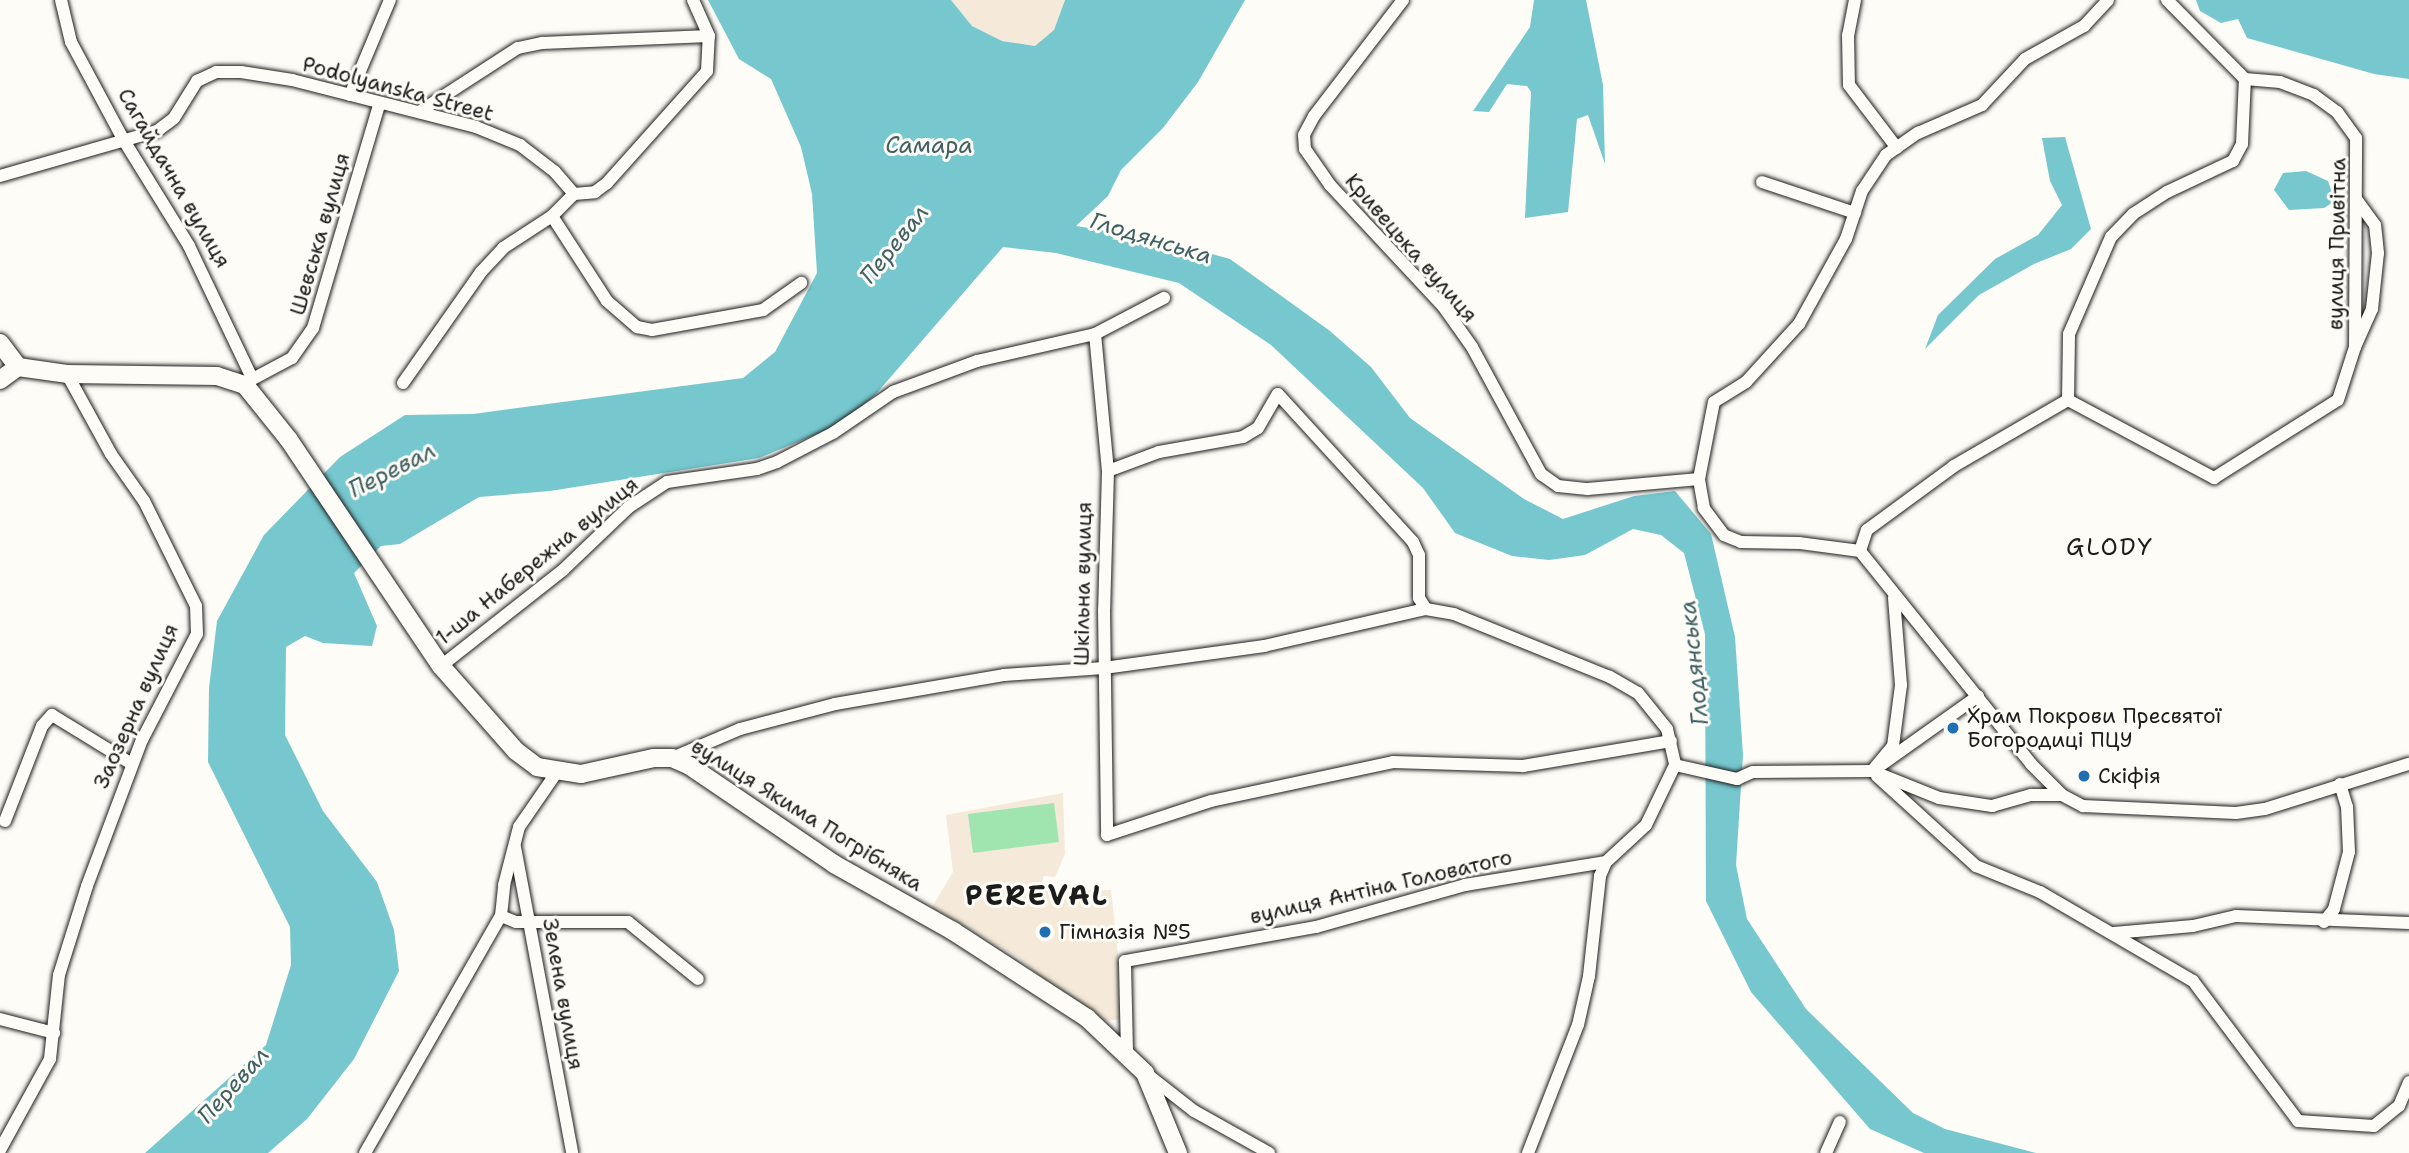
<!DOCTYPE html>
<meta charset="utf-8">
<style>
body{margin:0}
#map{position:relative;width:2409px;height:1153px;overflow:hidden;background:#fdfcf7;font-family:"Shantell Sans",sans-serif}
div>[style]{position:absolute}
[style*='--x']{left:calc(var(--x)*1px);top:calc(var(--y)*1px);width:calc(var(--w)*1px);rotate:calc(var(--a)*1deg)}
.built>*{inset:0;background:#f5ead9}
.green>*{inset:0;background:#a0e5b0}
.water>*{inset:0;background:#76c7ce}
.roads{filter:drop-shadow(0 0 2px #1c1c1c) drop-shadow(0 0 2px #1c1c1c)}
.street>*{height:12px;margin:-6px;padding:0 6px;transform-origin:6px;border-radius:6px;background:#fdfcf7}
.secondary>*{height:18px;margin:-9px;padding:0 9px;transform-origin:9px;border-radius:9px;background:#fdfcf7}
.dots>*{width:19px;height:19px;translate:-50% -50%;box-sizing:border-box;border:4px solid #fdfcf7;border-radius:50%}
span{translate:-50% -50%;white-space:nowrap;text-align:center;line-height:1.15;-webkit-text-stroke:6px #fdfcf7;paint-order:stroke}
.street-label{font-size:21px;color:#1c1c1c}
.poi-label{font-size:21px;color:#1c1c1c}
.left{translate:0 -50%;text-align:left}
.water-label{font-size:23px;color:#406063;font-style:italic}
.quarter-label{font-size:24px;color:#1c1c1c;letter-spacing:2px}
.district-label{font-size:28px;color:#1c1c1c;font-weight:700;letter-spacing:2px}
</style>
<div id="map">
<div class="built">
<i style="clip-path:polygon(951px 0,1065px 0,1054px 30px,1035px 46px,1002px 41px,972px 26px)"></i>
<i style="clip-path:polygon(1063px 793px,1065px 854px,1055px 877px,1044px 876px,1040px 890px,1111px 890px,1125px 1019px,1100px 1021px,1082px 1011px,1017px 957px,932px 907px,953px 872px,946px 815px)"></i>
</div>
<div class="green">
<i style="clip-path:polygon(1054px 803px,1059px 842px,973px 853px,968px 814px)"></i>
</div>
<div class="water">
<i style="clip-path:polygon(708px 0,951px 0,972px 26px,1002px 41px,1035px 46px,1054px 30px,1065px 0,1245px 0,1198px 82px,1163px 128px,1121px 170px,1108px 196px,1076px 226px,1154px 238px,1230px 259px,1330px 331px,1371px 367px,1410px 418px,1524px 499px,1563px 519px,1634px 496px,1675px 491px,1711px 534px,1735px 637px,1743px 755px,1736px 865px,1747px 919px,1806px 1009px,1913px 1113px,1945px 1129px,2036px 1153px,1924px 1153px,1870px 1129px,1751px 992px,1706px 901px,1705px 634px,1684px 553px,1661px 535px,1633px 529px,1585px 555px,1549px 560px,1512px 556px,1455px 533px,1423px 488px,1271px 345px,1179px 283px,1056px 253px,1003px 247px,876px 394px,841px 424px,759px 458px,550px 491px,479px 497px,400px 544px,381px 546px,354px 573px,377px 626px,372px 646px,323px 643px,305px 636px,286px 647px,285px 735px,323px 811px,377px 882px,394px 930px,399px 971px,354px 1059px,307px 1119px,268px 1153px,145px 1153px,266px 1045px,291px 965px,290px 927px,208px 762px,209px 688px,217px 621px,264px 535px,340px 457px,405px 415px,473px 414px,743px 378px,775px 352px,817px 273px,812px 194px,801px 147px,771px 79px,739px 59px)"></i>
<i style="clip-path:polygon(1534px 0,1586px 0,1603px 85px,1605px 164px,1588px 115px,1577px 119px,1568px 212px,1525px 218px,1531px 92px,1527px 86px,1507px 84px,1489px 112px,1473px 111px,1530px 27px)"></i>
<i style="clip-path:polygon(2196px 0,2409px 0,2409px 79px,2374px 74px,2247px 38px,2238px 19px,2221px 23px,2200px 11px)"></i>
<i style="clip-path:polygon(2065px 137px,2091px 229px,2071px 249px,2034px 264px,1979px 295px,1925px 349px,1938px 315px,1995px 259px,2038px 235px,2062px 205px,2050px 181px,2042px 138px)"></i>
<i style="clip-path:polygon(2306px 171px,2328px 181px,2335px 201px,2324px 208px,2289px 210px,2274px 190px,2283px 173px)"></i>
</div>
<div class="roads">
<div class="street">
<i style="--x:61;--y:0;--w:43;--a:76.6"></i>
<i style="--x:71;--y:42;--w:110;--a:61.8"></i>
<i style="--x:123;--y:139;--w:126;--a:58.3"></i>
<i style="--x:189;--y:246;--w:146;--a:64.5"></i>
<i style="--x:1403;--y:0;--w:146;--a:127.5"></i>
<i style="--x:1314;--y:116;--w:21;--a:118"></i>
<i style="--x:1304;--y:135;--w:14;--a:86"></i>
<i style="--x:1305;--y:149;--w:44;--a:55.2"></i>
<i style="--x:1330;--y:185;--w:166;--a:47"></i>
<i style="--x:1443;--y:306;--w:50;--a:54.7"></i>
<i style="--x:1472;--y:347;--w:145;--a:61.5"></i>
<i style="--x:1541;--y:474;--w:21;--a:35"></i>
<i style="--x:1558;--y:486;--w:30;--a:6"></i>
<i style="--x:1588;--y:489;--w:111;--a:-5.1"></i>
<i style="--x:1855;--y:0;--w:36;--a:101"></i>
<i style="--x:1848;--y:35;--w:50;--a:88.9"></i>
<i style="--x:1849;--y:85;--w:79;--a:52.7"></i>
<i style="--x:2167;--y:0;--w:111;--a:45.4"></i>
<i style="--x:350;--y:95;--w:103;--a:-67.2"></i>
<i style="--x:422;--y:110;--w:114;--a:-32.9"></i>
<i style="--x:518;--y:48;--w:25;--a:-12"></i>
<i style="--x:542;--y:43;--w:167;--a:-2.4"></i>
<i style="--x:0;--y:176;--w:163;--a:-16"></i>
<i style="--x:157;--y:131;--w:21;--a:-37"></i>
<i style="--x:174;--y:118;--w:44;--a:-58.1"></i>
<i style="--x:197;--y:81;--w:21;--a:-25"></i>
<i style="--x:216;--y:72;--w:25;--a:0"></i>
<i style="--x:241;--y:72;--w:52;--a:8.9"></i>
<i style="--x:292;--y:80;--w:190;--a:14.3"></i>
<i style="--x:476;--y:127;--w:48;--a:22.2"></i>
<i style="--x:520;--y:145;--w:44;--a:37.6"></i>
<i style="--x:555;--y:172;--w:29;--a:49"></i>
<i style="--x:1762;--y:182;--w:98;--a:18.4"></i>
<i style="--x:574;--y:194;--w:21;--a:-5"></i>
<i style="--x:595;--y:192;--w:15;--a:-37"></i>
<i style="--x:607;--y:183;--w:150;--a:-48.2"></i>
<i style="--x:707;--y:71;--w:35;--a:-87"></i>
<i style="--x:709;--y:36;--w:39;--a:-114"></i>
<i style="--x:552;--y:216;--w:101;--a:57.1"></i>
<i style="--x:607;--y:301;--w:40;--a:41"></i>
<i style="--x:637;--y:327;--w:15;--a:11"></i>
<i style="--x:652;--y:330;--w:113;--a:-10.2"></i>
<i style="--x:763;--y:310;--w:47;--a:-35.4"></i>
<i style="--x:1095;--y:334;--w:138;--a:84.6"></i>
<i style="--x:1108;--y:471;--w:139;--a:91.6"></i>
<i style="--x:1104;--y:610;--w:225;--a:89.2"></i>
<i style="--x:1107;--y:835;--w:109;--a:-18.1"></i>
<i style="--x:1211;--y:801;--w:186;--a:-12.1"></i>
<i style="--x:1393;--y:762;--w:130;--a:1.8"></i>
<i style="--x:1523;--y:766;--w:150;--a:-9.6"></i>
<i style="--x:2355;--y:347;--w:42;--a:-65.9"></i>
<i style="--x:2372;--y:309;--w:56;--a:-83.9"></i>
<i style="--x:2378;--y:253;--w:28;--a:-96"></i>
<i style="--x:2375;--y:225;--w:31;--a:-126"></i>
<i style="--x:247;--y:382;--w:51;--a:-28.1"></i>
<i style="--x:292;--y:358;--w:37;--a:-55"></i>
<i style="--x:313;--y:328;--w:233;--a:-73.5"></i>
<i style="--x:403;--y:383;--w:136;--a:-54.9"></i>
<i style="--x:481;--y:272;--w:33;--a:-47"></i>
<i style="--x:503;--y:248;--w:59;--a:-33.1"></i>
<i style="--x:552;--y:216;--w:31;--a:-45"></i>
<i style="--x:1278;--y:394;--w:200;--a:47.6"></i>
<i style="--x:1413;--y:542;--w:14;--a:65"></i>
<i style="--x:1419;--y:555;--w:43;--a:90"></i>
<i style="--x:1419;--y:598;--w:13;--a:58"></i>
<i style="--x:2068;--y:400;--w:166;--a:28.1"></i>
<i style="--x:2214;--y:478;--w:146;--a:-32.2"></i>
<i style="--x:2338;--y:400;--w:56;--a:-72.2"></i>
<i style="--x:2355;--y:347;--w:209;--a:-89.7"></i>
<i style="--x:2356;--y:138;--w:32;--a:-126"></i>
<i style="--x:2337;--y:112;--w:29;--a:-144"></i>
<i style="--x:2314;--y:95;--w:36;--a:-159"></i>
<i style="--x:2280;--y:82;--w:35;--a:-175"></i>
<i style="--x:2068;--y:400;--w:66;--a:-89.1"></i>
<i style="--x:2069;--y:334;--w:106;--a:-66.6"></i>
<i style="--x:2111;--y:237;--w:32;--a:-46"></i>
<i style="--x:2133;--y:214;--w:40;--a:-32.9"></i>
<i style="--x:2167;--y:192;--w:73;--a:-25.2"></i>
<i style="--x:2233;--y:161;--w:19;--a:-62"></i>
<i style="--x:2242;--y:144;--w:65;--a:-87.4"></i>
<i style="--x:1108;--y:471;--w:54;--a:-20.4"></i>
<i style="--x:1159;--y:452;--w:85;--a:-10.1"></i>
<i style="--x:1243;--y:437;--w:17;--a:-31"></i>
<i style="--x:1258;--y:428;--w:39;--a:-60"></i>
<i style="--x:1860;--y:551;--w:62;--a:-172.5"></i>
<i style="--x:1799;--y:543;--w:58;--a:-179"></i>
<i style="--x:1741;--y:542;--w:18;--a:-158"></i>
<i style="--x:1724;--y:535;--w:34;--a:-127"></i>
<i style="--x:1704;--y:508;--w:29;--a:-100"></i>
<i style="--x:1699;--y:479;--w:78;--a:-79"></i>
<i style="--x:1714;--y:402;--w:38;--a:-32"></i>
<i style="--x:1746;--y:382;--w:79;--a:-47.6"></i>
<i style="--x:1799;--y:324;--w:97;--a:-61.1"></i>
<i style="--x:1846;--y:239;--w:51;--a:-71.6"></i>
<i style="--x:1862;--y:191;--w:43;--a:-56.3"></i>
<i style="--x:1886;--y:155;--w:39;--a:-35"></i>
<i style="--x:1918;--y:133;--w:70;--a:-23.6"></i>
<i style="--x:1982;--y:105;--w:63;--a:-46.9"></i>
<i style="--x:2025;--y:59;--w:68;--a:-29.2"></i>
<i style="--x:2084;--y:26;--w:35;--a:-47"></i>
<i style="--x:1860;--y:551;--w:273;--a:51.2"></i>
<i style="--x:2031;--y:764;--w:44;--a:45"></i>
<i style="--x:2062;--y:795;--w:24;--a:28"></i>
<i style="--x:2083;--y:806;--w:153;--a:2.6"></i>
<i style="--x:2236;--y:813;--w:29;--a:-8"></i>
<i style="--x:2265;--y:809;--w:151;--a:-17.4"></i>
<i style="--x:1860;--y:551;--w:22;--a:-72"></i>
<i style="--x:1867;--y:530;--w:108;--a:-36.3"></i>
<i style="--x:1954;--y:466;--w:132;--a:-30.1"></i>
<i style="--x:441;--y:666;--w:155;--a:-38.2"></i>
<i style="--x:563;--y:570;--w:91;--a:-43.7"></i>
<i style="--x:629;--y:507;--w:45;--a:-33.3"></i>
<i style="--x:667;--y:482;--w:91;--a:-8.2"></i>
<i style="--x:757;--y:469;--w:21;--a:-19"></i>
<i style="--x:777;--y:462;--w:63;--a:-27.4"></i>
<i style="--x:833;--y:433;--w:73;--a:-34.3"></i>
<i style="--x:893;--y:392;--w:90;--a:-20.3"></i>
<i style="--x:977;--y:361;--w:121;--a:-12.9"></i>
<i style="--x:1095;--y:334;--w:78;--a:-27.6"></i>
<i style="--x:672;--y:758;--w:74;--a:-23.1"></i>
<i style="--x:740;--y:729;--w:98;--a:-14.7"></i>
<i style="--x:835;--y:704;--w:171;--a:-9.7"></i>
<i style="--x:1004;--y:675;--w:100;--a:-4"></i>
<i style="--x:1104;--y:668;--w:162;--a:-7.8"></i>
<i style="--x:1264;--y:646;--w:166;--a:-12.9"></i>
<i style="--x:1426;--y:609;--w:28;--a:10"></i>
<i style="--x:1454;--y:614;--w:168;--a:22"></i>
<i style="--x:1610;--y:677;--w:32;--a:30"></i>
<i style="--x:1638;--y:693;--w:46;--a:51.1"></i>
<i style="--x:1667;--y:729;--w:37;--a:77"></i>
<i style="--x:1675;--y:765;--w:64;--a:12.7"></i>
<i style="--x:1737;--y:779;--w:17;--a:-24"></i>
<i style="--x:1753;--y:772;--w:119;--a:-0.5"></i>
<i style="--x:1872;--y:771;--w:72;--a:21.9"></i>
<i style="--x:1939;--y:798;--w:54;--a:8.6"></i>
<i style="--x:1992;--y:806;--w:41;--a:-15.8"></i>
<i style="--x:2031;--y:795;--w:31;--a:0"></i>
<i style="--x:1881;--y:765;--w:119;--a:-35.4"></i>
<i style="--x:1872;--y:771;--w:33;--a:-50"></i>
<i style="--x:1893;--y:746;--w:62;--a:-82.5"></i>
<i style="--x:1901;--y:685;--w:87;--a:-94.6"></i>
<i style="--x:1877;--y:776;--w:134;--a:42.3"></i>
<i style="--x:1976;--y:866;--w:69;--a:22.1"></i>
<i style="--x:2040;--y:892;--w:177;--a:30.2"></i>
<i style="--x:2193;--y:981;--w:175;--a:53.1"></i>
<i style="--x:2298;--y:1121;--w:76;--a:3.8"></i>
<i style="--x:2374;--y:1126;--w:32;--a:-39"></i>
<i style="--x:2399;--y:1106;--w:26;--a:-67"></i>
<i style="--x:5;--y:821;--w:102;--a:-68.7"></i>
<i style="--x:42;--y:726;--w:15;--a:-48"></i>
<i style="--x:52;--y:715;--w:94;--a:31.5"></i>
<i style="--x:515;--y:847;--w:311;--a:79.4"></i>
<i style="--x:501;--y:916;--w:16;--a:22"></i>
<i style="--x:516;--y:922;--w:112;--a:0"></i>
<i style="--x:628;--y:922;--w:90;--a:39.2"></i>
<i style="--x:2324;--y:922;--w:16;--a:-52"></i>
<i style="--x:2334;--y:909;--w:59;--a:-75.3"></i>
<i style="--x:2349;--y:852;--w:45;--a:-92.5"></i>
<i style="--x:2347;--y:807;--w:24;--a:-107"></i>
<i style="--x:2114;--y:933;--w:79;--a:-5.1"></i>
<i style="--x:2193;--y:926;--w:44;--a:-13.1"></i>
<i style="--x:2236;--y:916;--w:173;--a:2.3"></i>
<i style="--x:0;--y:1019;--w:56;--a:14.5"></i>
<i style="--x:1127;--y:1052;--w:91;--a:-91.3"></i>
<i style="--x:1125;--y:961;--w:194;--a:-10.1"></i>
<i style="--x:1316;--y:927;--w:155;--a:-15.7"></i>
<i style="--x:1465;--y:885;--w:143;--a:-9.3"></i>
<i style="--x:1148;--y:1075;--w:58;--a:38"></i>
<i style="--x:1194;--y:1111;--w:86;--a:29.2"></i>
<i style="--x:0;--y:1150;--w:104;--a:-61.2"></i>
<i style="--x:50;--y:1059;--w:84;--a:-83.9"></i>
<i style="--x:59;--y:975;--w:93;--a:-72.5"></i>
<i style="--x:87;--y:886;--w:156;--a:-69.4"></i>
<i style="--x:142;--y:740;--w:119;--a:-62.6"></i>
<i style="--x:197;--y:634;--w:28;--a:-92"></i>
<i style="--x:196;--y:606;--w:117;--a:-116.3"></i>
<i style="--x:144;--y:501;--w:57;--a:-125.1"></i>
<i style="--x:111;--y:454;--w:91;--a:-118.8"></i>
<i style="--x:365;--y:1153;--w:273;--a:-60.2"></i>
<i style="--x:501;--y:916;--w:31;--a:-84"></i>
<i style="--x:504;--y:885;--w:60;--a:-75.5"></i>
<i style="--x:519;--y:827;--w:67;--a:-55.4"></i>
<i style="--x:1528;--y:1153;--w:137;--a:-68.7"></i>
<i style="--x:1578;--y:1025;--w:50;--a:-77.3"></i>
<i style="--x:1589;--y:976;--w:101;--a:-83.7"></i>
<i style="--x:1600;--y:876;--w:15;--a:-67"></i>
<i style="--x:1606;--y:862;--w:54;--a:-42.8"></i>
<i style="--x:1646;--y:825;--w:67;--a:-64.2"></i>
<i style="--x:1826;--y:1153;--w:34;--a:-66"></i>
</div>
<div class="secondary">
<i style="--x:0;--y:343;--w:30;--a:53"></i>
<i style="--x:18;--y:367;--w:49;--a:8.1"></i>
<i style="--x:67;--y:374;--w:150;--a:0.8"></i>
<i style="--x:217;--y:376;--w:29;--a:18"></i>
<i style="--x:245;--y:385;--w:70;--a:51.3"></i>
<i style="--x:289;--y:440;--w:272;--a:56.1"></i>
<i style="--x:441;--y:666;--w:113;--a:48.6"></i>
<i style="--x:516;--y:751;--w:26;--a:37"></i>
<i style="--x:537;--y:767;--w:45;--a:9"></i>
<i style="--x:581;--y:774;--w:75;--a:-12.4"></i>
<i style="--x:654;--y:758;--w:18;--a:0"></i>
<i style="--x:672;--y:758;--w:20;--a:24"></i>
<i style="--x:690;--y:766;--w:174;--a:34.2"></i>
<i style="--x:834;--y:864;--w:137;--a:29.4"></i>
<i style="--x:953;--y:931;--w:160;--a:33"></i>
<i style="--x:1087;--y:1018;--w:80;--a:43.5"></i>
<i style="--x:1145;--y:1073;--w:87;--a:67.6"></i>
<i style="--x:0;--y:380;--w:22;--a:-36"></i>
</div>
</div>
<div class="dots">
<i style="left:1953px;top:728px;background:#1f6fb2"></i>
<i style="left:2084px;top:776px;background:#1f6fb2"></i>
<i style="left:1045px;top:932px;background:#1f6fb2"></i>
</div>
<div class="street-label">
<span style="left:398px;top:89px;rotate:15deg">Podolyanska Street</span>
<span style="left:174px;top:178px;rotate:60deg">Сагайдачна вулиця</span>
<span style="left:320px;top:234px;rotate:-74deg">Шевська вулиця</span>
<span style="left:2337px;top:244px;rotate:-89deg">вулиця Привітна</span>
<span style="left:1411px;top:248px;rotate:49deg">Кривецька вулиця</span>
<span style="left:537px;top:561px;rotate:-39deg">1-ша Набережна вулиця</span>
<span style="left:1083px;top:584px;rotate:-89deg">Шкільна вулиця</span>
<span style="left:136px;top:706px;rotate:-66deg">Заозерна вулиця</span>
<span style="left:807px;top:815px;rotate:32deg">вулиця Якима Погрібняка</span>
<span style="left:1381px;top:887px;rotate:-13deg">вулиця Антіна Головатого</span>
<span style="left:563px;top:994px;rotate:80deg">Зелена вулиця</span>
</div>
<div class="poi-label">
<span class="left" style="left:1967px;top:728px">Храм Покрови Пресвятої<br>Богородиці ПЦУ</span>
<span class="left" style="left:2098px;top:776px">Скіфія</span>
<span class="left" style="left:1059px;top:932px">Гімназія №5</span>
</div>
<div class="water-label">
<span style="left:929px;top:145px">Самара</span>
<span style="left:1151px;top:238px;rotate:17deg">Глодянська</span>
<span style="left:894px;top:244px;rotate:-51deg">Перевал</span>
<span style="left:392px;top:470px;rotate:-27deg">Перевал</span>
<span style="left:1694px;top:663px;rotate:-96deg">Глодянська</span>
<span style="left:233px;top:1085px;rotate:-48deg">Перевал</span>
</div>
<div class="quarter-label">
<span style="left:2110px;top:548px">GLODY</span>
</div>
<div class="district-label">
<span style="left:1037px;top:895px">PEREVAL</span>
</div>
</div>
